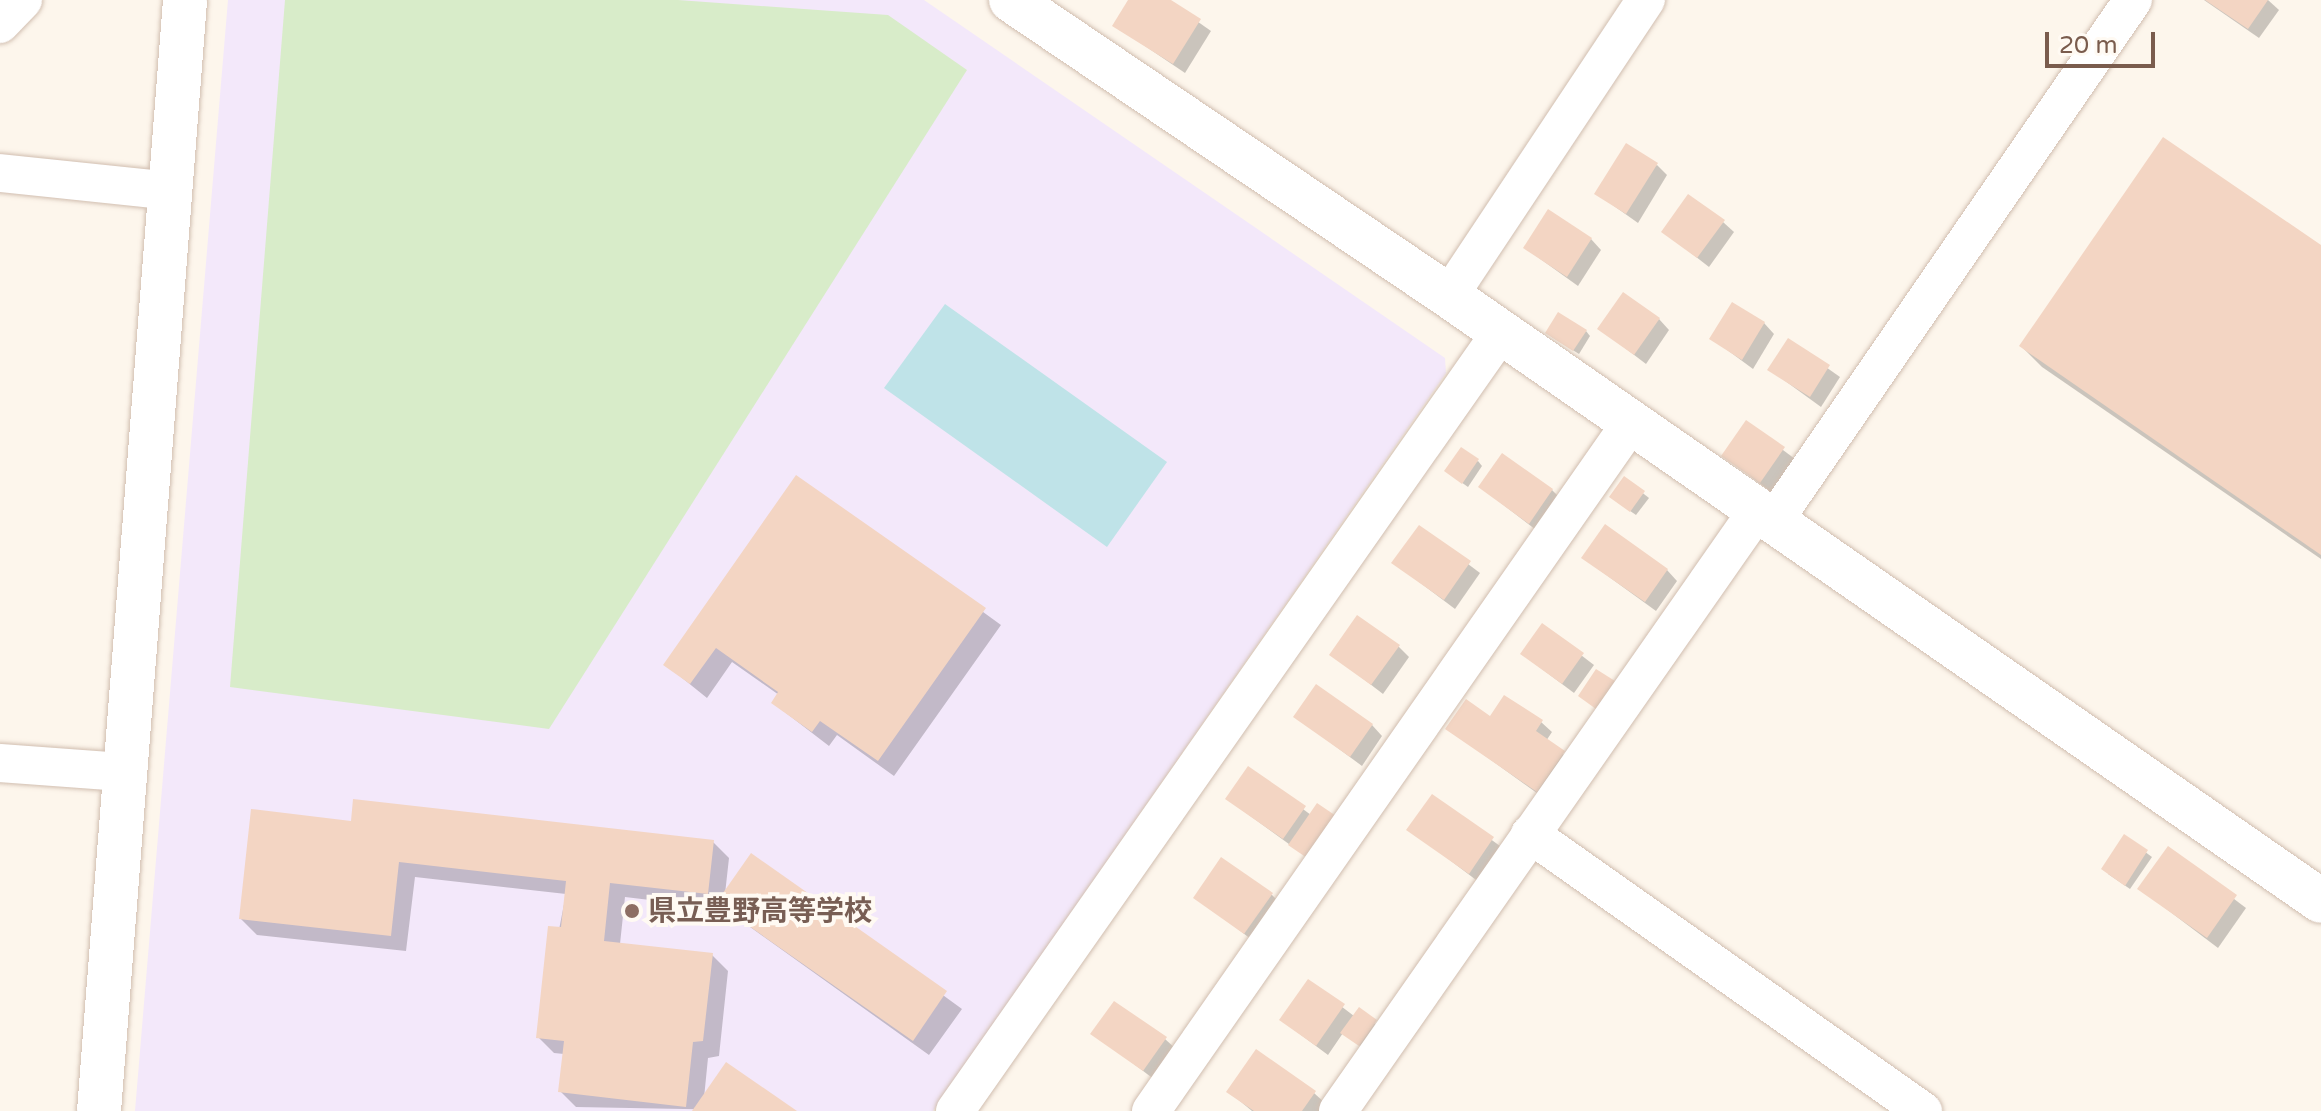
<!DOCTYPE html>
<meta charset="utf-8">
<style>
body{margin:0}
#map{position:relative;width:2321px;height:1111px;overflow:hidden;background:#fdf6ec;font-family:"Varela Round","Noto Sans JP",sans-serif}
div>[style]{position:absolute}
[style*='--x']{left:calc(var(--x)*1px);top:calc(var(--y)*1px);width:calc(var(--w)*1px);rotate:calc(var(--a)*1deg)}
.education>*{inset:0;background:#f3e8fa}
.green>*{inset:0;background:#d8ecc9}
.water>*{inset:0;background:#bfe3e8}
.shadow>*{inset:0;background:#0003}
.building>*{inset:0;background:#f3d5c3}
.roads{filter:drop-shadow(0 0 2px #d1beb0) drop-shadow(0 0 2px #d1beb0)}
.minor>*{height:38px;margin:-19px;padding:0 19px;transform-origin:19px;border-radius:19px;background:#fff}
.tertiary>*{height:44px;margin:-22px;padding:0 22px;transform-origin:22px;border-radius:22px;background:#fff}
.dots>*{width:22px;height:22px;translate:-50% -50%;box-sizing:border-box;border:4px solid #fffaf3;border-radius:50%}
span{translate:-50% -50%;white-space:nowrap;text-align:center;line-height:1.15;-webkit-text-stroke:8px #fffaf3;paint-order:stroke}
.education-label{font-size:28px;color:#785e54;font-weight:700}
.left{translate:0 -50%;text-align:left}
.scale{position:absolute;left:2045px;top:32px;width:110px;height:36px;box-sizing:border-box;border:4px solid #7a5c4d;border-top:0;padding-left:10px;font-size:24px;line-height:28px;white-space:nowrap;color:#7a5c4d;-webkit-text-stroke:6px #fffaf3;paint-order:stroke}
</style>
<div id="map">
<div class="education">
<i style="clip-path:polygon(228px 0,924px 0,1445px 358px,1446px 373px,933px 1111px,135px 1111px)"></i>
</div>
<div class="green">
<i style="clip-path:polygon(285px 0,678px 0,888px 15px,967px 70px,549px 729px,230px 687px)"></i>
</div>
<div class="water">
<i style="clip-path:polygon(945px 304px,1167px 462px,1107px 547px,884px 388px)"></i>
</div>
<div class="shadow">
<i style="clip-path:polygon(1130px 0,1167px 0,1211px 31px,1185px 73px,1114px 25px)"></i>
<i style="clip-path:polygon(2204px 0,2268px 0,2279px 10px,2259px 38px)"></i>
<i style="clip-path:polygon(1657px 165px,1667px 175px,1638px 223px,1597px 194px)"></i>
<i style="clip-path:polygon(1723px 222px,1734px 232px,1709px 267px,1664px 232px)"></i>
<i style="clip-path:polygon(1591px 239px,1601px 250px,1578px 286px,1525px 248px)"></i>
<i style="clip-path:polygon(2321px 247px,2321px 559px,2042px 367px,2021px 346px)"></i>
<i style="clip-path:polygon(1659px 319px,1669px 330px,1646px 364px,1600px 329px)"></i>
<i style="clip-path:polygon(1764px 323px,1774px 334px,1753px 369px,1711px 338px)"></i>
<i style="clip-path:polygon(1586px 331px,1590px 336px,1579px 354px,1552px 337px)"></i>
<i style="clip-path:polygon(1789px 341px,1840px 377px,1821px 407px,1770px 370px)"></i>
<i style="clip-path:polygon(1747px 423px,1795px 459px,1771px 492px,1724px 456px)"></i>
<i style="clip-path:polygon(1478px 461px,1482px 466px,1468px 487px,1451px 475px)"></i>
<i style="clip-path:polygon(797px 477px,1001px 625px,894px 776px,837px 735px,829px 746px,773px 703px,779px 695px,732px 662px,707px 698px,666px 665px)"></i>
<i style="clip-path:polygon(1625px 479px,1649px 498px,1636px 515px,1617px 502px)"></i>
<i style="clip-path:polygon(1480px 487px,1552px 490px,1563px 501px,1540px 533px)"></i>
<i style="clip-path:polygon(1419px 527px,1480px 573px,1455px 609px,1394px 563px)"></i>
<i style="clip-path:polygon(1583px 558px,1667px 570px,1677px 581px,1656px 611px)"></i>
<i style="clip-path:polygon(1543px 626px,1594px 665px,1574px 693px,1522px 654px)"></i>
<i style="clip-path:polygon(1398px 646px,1409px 657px,1383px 694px,1331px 654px)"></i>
<i style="clip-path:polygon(1296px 717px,1372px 725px,1382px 736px,1362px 766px)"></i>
<i style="clip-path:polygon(1491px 719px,1541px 722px,1552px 732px,1546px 741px,1574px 763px,1548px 801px,1448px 729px)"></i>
<i style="clip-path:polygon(1249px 769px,1311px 815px,1315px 863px,1227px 799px)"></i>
<i style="clip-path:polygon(1432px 796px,1504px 849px,1480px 883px,1409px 829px)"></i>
<i style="clip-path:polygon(352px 823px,713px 842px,729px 858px,725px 894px,752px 856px,962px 1009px,929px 1055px,725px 909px,625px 897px,620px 944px,712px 955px,728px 971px,719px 1056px,708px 1058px,704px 1098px,794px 1111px,576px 1107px,560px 1091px,564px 1054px,554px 1053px,538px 1037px,566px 894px,415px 877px,406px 951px,257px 935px,241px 919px)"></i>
<i style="clip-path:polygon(2125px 837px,2152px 857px,2130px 889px,2108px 874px)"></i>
<i style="clip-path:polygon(2168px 849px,2246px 908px,2218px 948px,2140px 889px)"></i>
<i style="clip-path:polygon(1272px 895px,1282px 905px,1256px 943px,1196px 897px)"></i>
<i style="clip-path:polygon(1308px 981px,1354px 1016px,1381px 1026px,1364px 1049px,1343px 1033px,1328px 1055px,1281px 1020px)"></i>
<i style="clip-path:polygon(1093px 1033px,1165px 1039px,1176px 1049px,1155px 1080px)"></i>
<i style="clip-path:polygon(1229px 1092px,1314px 1093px,1325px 1103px,1320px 1111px,1252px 1111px)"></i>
</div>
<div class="building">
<i style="clip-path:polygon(1128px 0,1171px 0,1201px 19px,1173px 64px,1112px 26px)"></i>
<i style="clip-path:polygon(2205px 0,2268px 0,2248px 29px)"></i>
<i style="clip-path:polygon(2163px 137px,2321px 245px,2321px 555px,2019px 346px)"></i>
<i style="clip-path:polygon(1626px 143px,1658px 163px,1626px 214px,1594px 194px)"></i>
<i style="clip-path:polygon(1688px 194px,1725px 220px,1697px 258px,1661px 232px)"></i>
<i style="clip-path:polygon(1548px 209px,1592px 238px,1567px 277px,1523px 248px)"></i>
<i style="clip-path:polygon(1623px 292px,1660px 318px,1634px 355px,1597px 329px)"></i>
<i style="clip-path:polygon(1732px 302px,1765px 322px,1742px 360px,1709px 339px)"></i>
<i style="clip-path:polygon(1558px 312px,1587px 330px,1573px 351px,1545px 333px)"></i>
<i style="clip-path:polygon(1788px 338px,1830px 365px,1810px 397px,1767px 370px)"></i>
<i style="clip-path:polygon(1746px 420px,1785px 447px,1760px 483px,1721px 456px)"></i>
<i style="clip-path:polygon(1461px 447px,1479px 459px,1462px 484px,1444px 471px)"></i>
<i style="clip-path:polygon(1502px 453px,1553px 489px,1529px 524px,1478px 487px)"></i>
<i style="clip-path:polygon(796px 475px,986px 608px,878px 761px,820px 721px,812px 732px,771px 703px,778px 692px,716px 648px,690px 684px,663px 665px)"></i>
<i style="clip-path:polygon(1624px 476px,1645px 491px,1630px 512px,1609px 497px)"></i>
<i style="clip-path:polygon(1605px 524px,1668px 569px,1645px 602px,1581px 558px)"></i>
<i style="clip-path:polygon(1419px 525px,1471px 561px,1444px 600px,1391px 563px)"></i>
<i style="clip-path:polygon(1357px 615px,1400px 645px,1371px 685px,1329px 655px)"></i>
<i style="clip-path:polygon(1542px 623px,1584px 653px,1562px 684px,1520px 654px)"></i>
<i style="clip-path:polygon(1596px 669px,1615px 681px,1596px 709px,1578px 696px)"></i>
<i style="clip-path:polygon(1316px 684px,1373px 724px,1350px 757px,1293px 717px)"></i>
<i style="clip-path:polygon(1504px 695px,1543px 720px,1536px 731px,1565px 751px,1537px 792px,1445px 729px,1466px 699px,1490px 716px)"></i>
<i style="clip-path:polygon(1248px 766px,1306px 806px,1283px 839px,1225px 799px)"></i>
<i style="clip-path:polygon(1432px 794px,1494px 837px,1469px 874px,1406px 830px)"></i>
<i style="clip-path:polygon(353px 799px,714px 840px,708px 894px,610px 883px,604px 941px,713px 953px,703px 1041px,693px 1042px,686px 1107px,558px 1092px,564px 1041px,536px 1038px,548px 926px,561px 927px,566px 881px,399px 862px,391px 936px,239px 919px,251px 809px,351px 821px)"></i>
<i style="clip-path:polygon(1317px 803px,1339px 818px,1310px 860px,1288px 845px)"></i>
<i style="clip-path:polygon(2124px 834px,2148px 850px,2125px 886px,2101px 869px)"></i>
<i style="clip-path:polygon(2168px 846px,2237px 895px,2207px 938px,2137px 889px)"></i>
<i style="clip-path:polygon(751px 853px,947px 991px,913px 1041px,716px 903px)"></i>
<i style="clip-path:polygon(1221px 857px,1273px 893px,1244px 934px,1193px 898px)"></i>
<i style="clip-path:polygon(1308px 979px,1345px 1004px,1316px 1046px,1279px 1020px)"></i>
<i style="clip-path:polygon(1114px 1001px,1167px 1037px,1143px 1071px,1090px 1034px)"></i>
<i style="clip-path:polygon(1359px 1007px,1377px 1020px,1359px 1046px,1340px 1033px)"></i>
<i style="clip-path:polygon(1256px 1049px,1316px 1091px,1302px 1111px,1254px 1111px,1226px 1092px)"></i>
<i style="clip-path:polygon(726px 1062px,797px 1111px,692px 1111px)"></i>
</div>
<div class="roads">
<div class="minor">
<i style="--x:0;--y:24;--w:33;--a:-46"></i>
<i style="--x:0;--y:173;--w:172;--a:6"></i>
<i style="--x:1449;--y:296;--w:356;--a:-56.4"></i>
<i style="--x:1773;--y:522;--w:634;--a:-55.41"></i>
<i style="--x:0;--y:763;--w:124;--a:4.2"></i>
<i style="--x:1530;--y:834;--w:481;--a:35.2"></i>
<i style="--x:955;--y:1111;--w:948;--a:-54.97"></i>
<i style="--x:1151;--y:1111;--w:838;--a:-55.11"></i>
<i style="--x:1338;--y:1111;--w:732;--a:-55.07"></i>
</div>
<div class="tertiary">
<i style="--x:1011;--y:0;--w:529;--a:34.05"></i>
<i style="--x:1449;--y:296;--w:1061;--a:34.75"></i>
<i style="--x:99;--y:1111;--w:1114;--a:-85.57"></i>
</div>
</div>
<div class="dots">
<i style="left:632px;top:911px;background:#8d6e63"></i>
</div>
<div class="education-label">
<span class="left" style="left:648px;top:911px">県立豊野高等学校</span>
</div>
<div class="scale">20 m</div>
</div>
